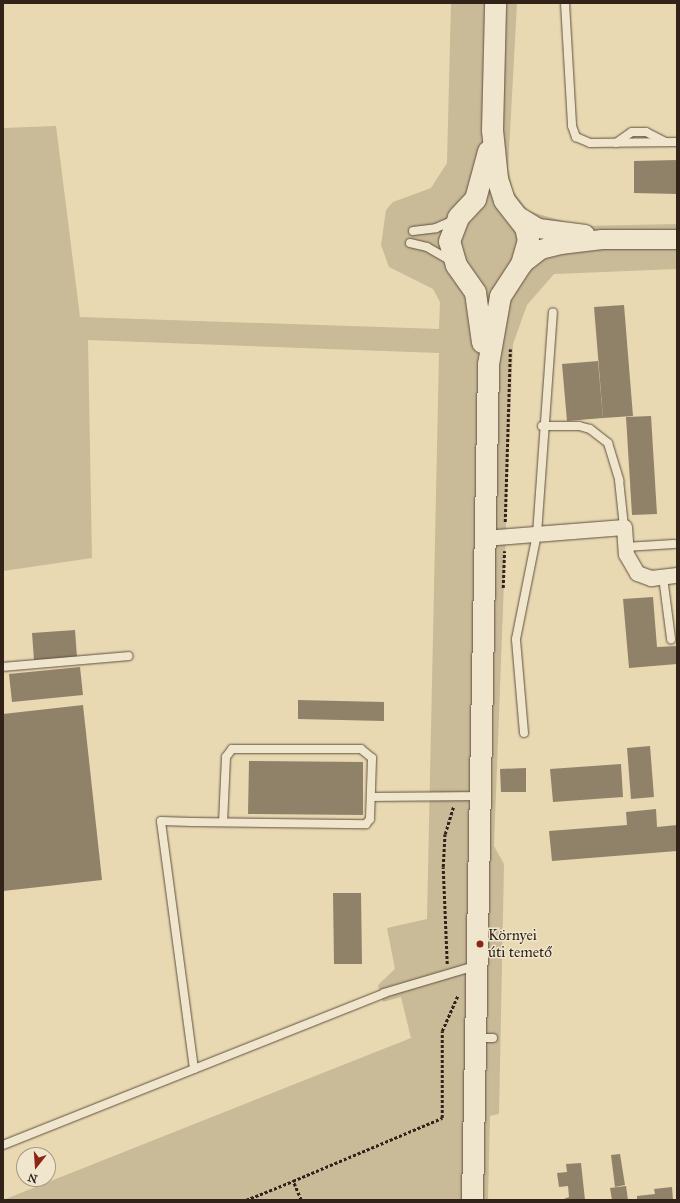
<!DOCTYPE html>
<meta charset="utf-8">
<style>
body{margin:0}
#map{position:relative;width:680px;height:1203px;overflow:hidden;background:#e8d9b2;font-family:"IM FELL Great Primer",serif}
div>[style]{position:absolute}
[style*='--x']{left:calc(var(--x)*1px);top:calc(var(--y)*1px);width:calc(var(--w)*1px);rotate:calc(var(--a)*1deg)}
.green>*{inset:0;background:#c9ba98}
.building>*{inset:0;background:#908269}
.path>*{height:2.5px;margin-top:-1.25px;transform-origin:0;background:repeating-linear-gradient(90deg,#312319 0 3px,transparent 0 5px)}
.roads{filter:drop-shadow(0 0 1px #5f503f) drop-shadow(0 0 1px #5f503f)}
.service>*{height:8px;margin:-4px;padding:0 4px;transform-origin:4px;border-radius:4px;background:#f0e6cd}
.minor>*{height:15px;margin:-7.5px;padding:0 7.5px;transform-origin:7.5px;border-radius:7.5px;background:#f0e6cd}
.tertiary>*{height:19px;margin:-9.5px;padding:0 9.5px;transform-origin:9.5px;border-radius:9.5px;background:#f0e6cd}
.secondary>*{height:21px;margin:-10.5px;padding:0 10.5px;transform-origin:10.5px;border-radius:10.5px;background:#f0e6cd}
.dots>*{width:11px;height:11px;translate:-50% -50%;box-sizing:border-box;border:2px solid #f0e6cd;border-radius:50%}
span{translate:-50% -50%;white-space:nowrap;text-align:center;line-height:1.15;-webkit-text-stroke:3px #f0e6cd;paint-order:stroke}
.poi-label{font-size:15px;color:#312319}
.left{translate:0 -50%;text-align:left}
.frame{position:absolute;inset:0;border:4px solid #312319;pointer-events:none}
.north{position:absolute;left:16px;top:1147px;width:40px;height:40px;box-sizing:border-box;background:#f0e6cd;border:1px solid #a49885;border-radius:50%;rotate:197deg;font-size:11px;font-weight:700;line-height:16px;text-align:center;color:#312319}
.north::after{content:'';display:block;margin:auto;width:14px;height:18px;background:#8f2418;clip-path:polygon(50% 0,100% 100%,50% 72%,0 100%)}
</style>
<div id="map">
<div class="green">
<i style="clip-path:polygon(451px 3px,517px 3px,508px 169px,513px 191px,528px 211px,580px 226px,677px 224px,677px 269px,554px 274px,527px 305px,513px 344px,494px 846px,504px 864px,499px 1114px,490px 1116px,488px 1200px,3px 1200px,411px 1038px,401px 997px,383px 1002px,378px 985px,395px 969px,387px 928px,427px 919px,439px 353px,88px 340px,92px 558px,3px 571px,3px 128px,56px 126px,80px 317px,439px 329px,440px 302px,433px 289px,389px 267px,381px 245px,386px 210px,393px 202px,431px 188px,447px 163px)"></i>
</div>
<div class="building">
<i style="clip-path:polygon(677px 160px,677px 194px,634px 193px,634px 161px)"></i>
<i style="clip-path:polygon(624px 305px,633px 416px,603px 418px,594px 307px)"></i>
<i style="clip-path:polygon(598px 361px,603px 418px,567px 421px,562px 364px)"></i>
<i style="clip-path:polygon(651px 416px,657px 514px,632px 515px,626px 417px)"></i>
<i style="clip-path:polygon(653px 597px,657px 647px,677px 646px,677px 664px,629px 668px,623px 599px)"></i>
<i style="clip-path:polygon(75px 630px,77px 657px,34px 660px,32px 633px)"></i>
<i style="clip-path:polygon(80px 667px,83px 695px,12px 702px,9px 674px)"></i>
<i style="clip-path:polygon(298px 700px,384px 702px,384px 721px,298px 719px)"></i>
<i style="clip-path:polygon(83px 705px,102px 880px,3px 891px,3px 714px)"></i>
<i style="clip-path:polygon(650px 746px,654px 797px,631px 799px,627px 748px)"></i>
<i style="clip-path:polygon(249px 761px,363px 762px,363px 815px,248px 814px)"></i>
<i style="clip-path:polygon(621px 764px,623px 797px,553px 802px,550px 769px)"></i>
<i style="clip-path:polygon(526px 768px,526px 792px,501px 792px,500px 769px)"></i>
<i style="clip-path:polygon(656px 809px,657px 827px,677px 825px,677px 851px,552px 861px,549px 831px,627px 825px,626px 812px)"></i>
<i style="clip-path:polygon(333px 893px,361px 893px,362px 964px,334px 964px)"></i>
<i style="clip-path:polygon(620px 1154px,625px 1185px,615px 1187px,611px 1155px)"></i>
<i style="clip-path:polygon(581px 1163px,585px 1200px,561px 1200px,569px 1197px,568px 1186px,559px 1187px,557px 1173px,567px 1172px,566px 1164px)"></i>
<i style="clip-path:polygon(626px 1186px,628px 1200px,612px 1200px,610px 1188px)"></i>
<i style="clip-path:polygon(672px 1187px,673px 1200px,637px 1200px,637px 1196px,655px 1194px,654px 1189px)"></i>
</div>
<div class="path">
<i style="--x:505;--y:522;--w:173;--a:-88.3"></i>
<i style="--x:503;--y:588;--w:37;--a:-88"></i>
<i style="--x:447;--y:964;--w:97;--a:-92.4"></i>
<i style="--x:443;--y:867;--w:33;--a:-87"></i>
<i style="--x:445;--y:834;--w:28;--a:-73"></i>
<i style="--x:246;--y:1200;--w:51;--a:-22"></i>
<i style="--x:301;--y:1200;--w:21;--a:-113"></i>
<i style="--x:293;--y:1181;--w:162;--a:-22.9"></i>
<i style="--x:442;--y:1118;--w:87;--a:-90"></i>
<i style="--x:442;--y:1031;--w:39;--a:-66"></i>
</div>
<div class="roads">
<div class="service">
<i style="--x:565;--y:3;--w:123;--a:86.7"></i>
<i style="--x:572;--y:126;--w:12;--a:70"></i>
<i style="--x:576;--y:137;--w:15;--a:23"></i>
<i style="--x:590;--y:143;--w:87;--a:-0.7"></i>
<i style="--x:616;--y:143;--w:19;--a:-35"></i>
<i style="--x:632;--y:132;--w:14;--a:0"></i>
<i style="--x:646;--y:132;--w:22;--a:27"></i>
<i style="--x:413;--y:231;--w:23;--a:-7"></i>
<i style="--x:436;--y:228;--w:17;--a:-24"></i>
<i style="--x:410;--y:243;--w:17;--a:13"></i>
<i style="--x:427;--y:247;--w:28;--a:30"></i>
<i style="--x:542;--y:426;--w:37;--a:0"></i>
<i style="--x:579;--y:426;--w:11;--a:15"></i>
<i style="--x:590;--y:429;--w:23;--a:38"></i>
<i style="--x:608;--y:443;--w:39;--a:73"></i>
<i style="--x:619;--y:480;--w:47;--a:83.9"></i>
<i style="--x:625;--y:547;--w:49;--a:-3.5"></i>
<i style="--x:663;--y:577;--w:63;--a:82.6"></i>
<i style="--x:3;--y:667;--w:126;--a:-5"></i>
<i style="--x:524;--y:733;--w:94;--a:-94.9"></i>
<i style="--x:516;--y:639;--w:107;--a:-78.7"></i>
<i style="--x:537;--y:534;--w:222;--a:-85.9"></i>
<i style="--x:371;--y:797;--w:109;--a:-0.5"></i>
<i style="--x:476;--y:1038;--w:17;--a:0"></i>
<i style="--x:194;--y:1069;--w:250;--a:-97.6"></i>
<i style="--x:161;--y:821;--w:31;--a:2"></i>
<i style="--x:192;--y:822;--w:174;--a:0.7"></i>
<i style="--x:366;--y:824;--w:6;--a:-51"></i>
<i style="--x:370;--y:819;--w:61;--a:-88.1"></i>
<i style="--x:372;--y:758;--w:14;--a:-141"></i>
<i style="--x:361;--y:749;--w:129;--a:180"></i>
<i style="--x:232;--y:749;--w:10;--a:127"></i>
<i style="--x:226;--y:757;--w:65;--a:92.6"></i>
<i style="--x:3;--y:1145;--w:410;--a:-21.7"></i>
<i style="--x:384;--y:993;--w:95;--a:-16.5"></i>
</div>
<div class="minor">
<i style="--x:484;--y:538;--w:140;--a:-4.5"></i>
<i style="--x:624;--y:527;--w:27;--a:86"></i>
<i style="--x:626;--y:554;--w:22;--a:60"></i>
<i style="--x:637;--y:573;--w:15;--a:20"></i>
<i style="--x:651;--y:578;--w:26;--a:-7"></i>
</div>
<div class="tertiary">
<i style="--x:518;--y:216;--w:23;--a:31"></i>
<i style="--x:538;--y:228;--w:47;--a:7.3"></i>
<i style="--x:521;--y:264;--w:24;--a:-38"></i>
<i style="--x:540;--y:249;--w:21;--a:-14"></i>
<i style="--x:560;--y:244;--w:42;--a:-6.8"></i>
<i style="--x:602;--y:239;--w:75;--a:0"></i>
</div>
<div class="secondary">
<i style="--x:482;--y:342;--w:50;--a:-98"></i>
<i style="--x:475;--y:292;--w:33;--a:-125"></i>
<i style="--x:456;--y:265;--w:25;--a:-106"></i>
<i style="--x:449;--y:241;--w:26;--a:-69"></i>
<i style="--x:458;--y:217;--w:25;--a:-47"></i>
<i style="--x:475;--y:199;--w:50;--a:-74.8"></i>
<i style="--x:472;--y:1200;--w:836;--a:-88.9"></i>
<i style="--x:488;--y:364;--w:69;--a:-80"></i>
<i style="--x:500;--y:296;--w:38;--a:-57"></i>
<i style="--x:521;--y:264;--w:25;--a:-74"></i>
<i style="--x:528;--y:240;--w:13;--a:-103"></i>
<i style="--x:525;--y:227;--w:34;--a:-128"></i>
<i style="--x:504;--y:200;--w:23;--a:-108"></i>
<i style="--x:497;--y:178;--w:48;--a:-95.9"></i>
<i style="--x:492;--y:130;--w:127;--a:-88.6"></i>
</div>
</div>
<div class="dots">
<i style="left:480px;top:944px;background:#8f2418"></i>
</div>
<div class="poi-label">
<span class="left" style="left:488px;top:944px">Környei<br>úti temető</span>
</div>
<div class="frame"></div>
<div class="north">N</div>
</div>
